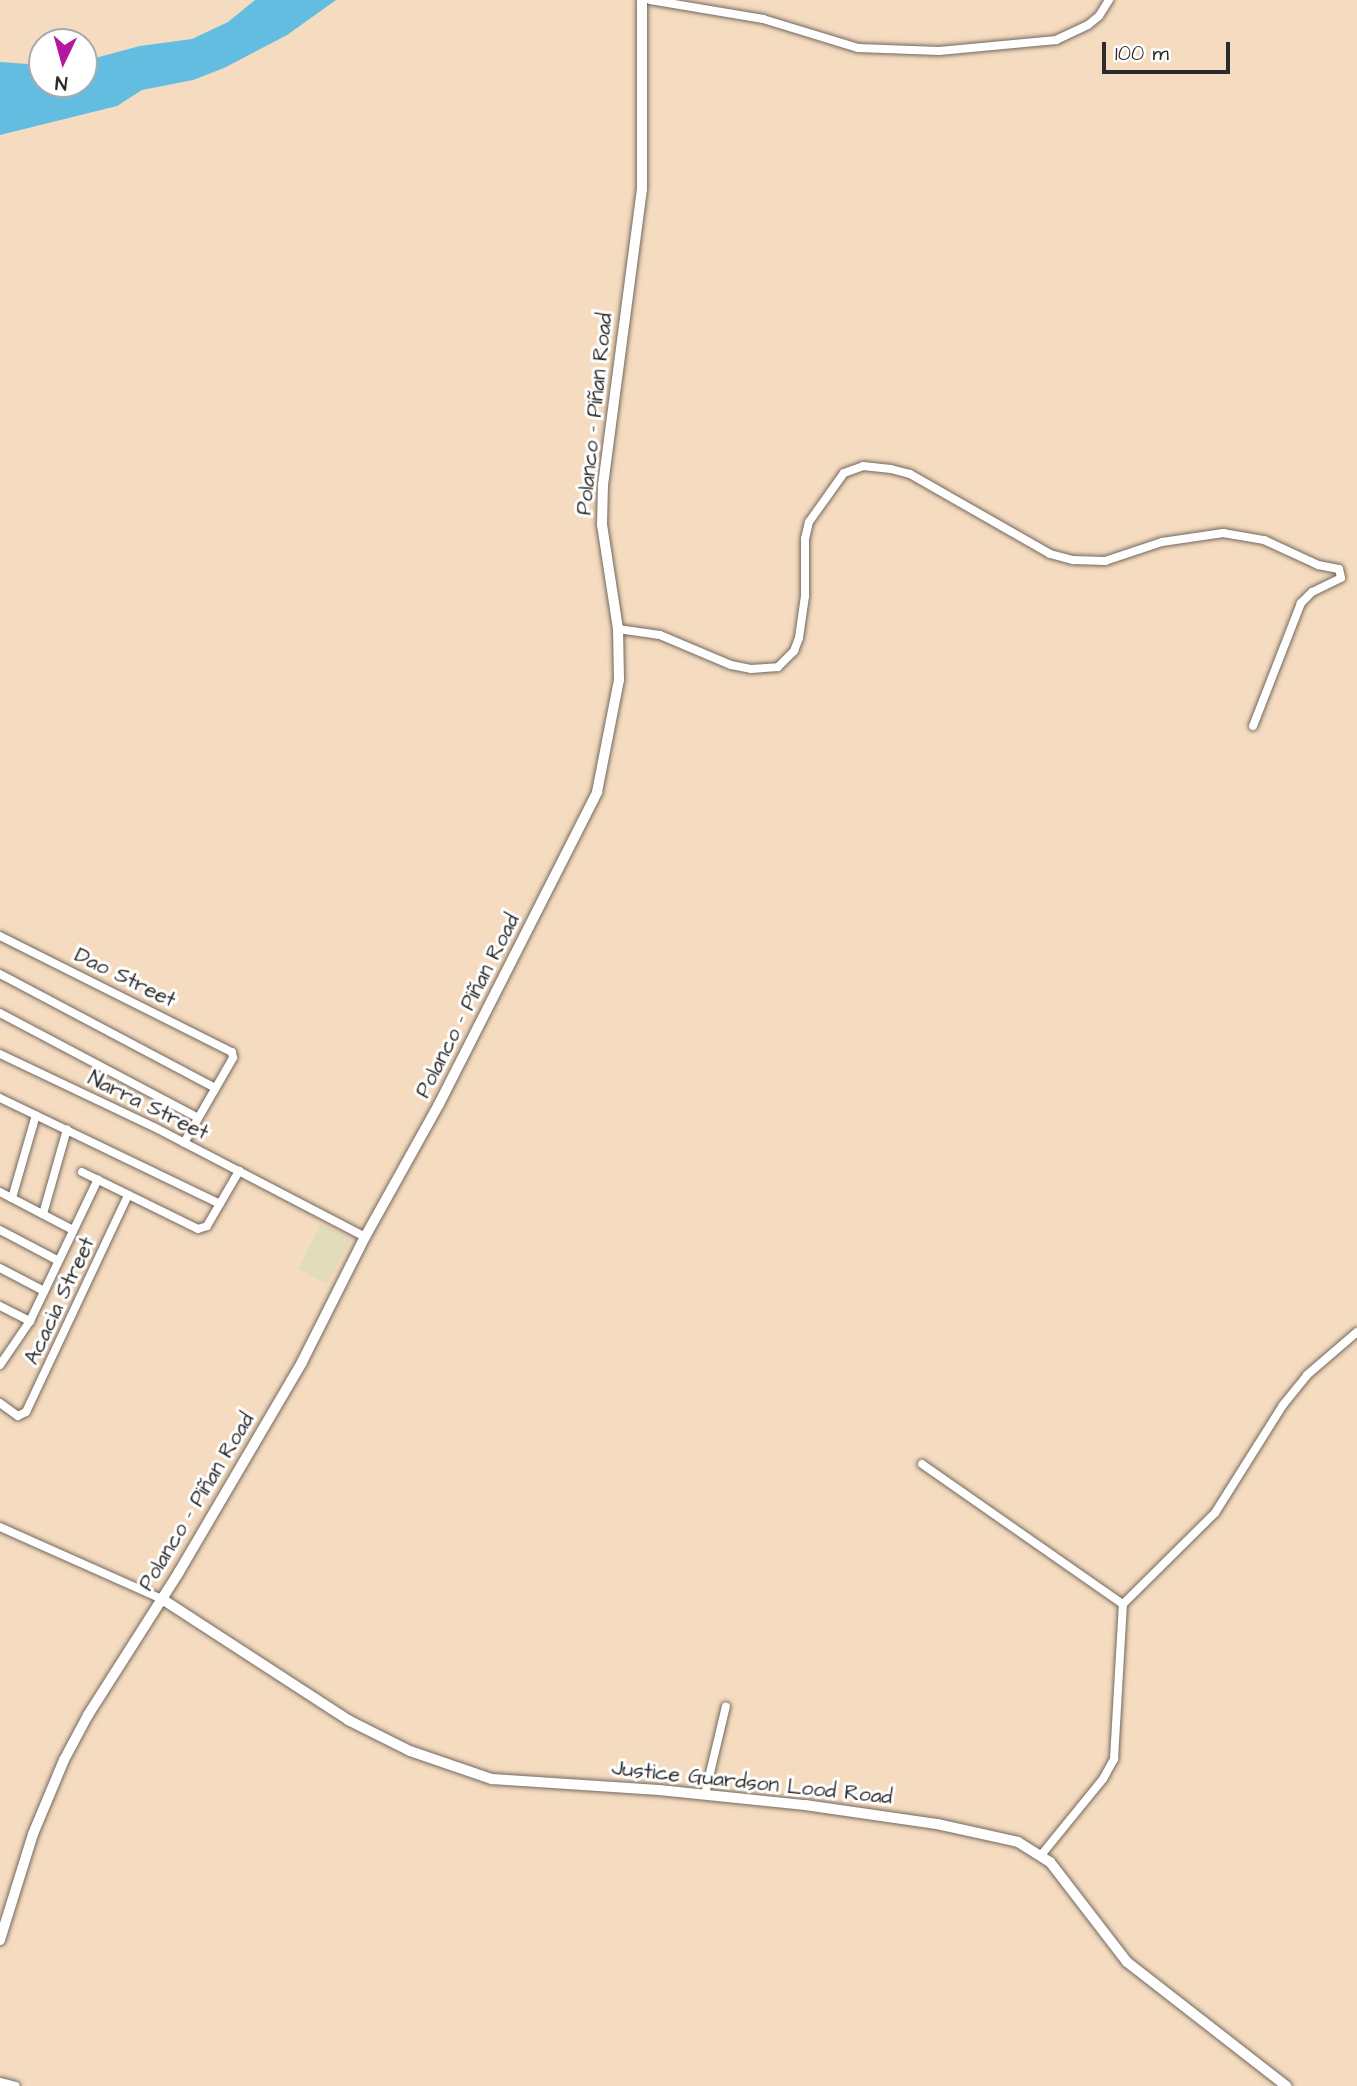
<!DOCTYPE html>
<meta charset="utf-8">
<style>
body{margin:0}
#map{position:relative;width:1357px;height:2086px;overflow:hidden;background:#f5dbbf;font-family:"Architects Daughter",sans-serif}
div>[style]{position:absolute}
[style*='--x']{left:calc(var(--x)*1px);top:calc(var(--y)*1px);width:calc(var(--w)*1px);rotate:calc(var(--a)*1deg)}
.built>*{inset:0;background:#e2dcba}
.water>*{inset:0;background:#62bde0}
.roads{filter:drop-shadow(0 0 2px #72695f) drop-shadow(0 0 2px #72695f)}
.street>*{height:8px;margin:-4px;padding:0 4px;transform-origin:4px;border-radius:4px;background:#fff}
.secondary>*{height:10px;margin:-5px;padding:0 5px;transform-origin:5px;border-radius:5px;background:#fff}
span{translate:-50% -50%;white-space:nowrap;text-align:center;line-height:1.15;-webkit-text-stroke:6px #fff;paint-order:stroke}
.street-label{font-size:21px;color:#2b2b2b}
.north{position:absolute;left:28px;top:28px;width:70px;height:70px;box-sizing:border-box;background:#fff;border:2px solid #aaa;border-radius:50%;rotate:185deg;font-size:19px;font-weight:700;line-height:28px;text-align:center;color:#2b2b2b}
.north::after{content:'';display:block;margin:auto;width:24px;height:32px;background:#b5179e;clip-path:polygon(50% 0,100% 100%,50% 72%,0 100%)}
.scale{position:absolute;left:1102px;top:42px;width:128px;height:32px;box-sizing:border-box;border:4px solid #2b2b2b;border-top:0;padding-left:9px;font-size:21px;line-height:24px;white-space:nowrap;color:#2b2b2b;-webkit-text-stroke:5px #fff;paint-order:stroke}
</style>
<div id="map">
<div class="built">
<i style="clip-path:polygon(321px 1224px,351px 1239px,327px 1284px,298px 1269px)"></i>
</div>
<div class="water">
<i style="clip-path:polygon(255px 0,336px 0,287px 35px,224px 68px,193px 80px,142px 90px,117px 106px,0 135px,0 62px,42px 65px,42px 84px,84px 84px,84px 61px,140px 46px,192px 39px,228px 22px)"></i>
</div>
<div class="roads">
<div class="street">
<i style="--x:650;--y:0;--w:115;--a:9.5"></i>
<i style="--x:763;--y:19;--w:99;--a:17"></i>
<i style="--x:858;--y:48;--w:81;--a:2.1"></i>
<i style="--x:939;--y:51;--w:118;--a:-5.4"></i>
<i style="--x:1056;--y:40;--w:35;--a:-25"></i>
<i style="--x:1088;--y:25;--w:14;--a:-39"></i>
<i style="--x:1099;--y:16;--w:19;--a:-58"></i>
<i style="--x:618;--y:629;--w:42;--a:8.1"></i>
<i style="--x:660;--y:635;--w:77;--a:22.9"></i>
<i style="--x:731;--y:665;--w:20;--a:11"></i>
<i style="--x:751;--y:669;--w:27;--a:-4"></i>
<i style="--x:778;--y:667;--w:23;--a:-45"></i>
<i style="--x:794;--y:651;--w:14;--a:-69"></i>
<i style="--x:799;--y:638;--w:42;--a:-81.9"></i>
<i style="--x:805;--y:596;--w:57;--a:-90"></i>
<i style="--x:805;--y:539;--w:17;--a:-77"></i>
<i style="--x:809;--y:522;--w:60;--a:-54.5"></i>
<i style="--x:844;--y:473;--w:20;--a:-20"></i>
<i style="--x:863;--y:466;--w:28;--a:6"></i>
<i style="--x:891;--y:469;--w:20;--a:15"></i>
<i style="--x:910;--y:474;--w:161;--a:29.7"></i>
<i style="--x:1050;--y:554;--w:24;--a:15"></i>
<i style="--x:1073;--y:560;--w:32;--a:2"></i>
<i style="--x:1105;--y:561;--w:60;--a:-18.4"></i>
<i style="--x:1162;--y:542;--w:62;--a:-8.4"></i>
<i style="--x:1223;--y:533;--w:42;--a:9.7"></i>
<i style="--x:1264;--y:540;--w:60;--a:24.8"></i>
<i style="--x:1318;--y:565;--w:21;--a:11"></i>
<i style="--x:1339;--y:569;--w:9;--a:77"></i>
<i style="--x:1341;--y:578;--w:32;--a:154"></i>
<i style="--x:1312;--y:592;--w:16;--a:135"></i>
<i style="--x:1301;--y:603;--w:132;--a:111.3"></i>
<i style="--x:0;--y:936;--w:259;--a:26.6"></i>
<i style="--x:232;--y:1052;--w:6;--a:81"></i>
<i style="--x:233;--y:1058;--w:98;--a:120"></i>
<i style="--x:0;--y:974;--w:243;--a:27.9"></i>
<i style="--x:0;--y:1013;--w:224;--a:27.9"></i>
<i style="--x:0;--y:1054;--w:170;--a:25.4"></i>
<i style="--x:154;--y:1127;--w:238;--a:27.5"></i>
<i style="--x:0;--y:1098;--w:244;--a:25.7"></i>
<i style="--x:82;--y:1172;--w:129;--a:26.2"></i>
<i style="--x:198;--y:1229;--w:9;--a:-18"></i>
<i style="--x:207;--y:1226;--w:64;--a:-59.8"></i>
<i style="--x:0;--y:1192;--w:82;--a:27.5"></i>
<i style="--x:12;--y:1198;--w:86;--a:-73.9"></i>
<i style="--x:43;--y:1214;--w:88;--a:-74.2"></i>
<i style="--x:0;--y:1230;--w:64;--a:27.8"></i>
<i style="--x:0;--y:1268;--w:50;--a:27.6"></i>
<i style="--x:0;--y:1306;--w:34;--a:27"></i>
<i style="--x:0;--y:1365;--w:53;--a:-55.7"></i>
<i style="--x:30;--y:1321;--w:157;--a:-64.4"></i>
<i style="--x:0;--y:1403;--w:22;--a:36"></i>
<i style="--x:18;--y:1416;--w:9;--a:-27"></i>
<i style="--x:26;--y:1412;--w:240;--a:-64.8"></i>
<i style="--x:922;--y:1464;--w:245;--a:34.9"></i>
<i style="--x:0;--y:1527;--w:177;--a:24"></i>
<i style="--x:705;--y:1794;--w:90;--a:-76.6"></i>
<i style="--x:1042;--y:1854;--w:97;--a:-50.9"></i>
<i style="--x:1103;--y:1779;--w:23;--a:-61"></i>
<i style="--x:1114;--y:1759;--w:155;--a:-86.7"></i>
<i style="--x:1123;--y:1604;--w:129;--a:-44.7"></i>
<i style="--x:1215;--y:1513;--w:128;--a:-57.8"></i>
<i style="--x:1283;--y:1405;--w:38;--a:-51"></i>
<i style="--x:1307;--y:1375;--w:66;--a:-40.7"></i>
<i style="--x:0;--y:2082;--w:16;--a:14"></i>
</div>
<div class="secondary">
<i style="--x:162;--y:1599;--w:222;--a:33"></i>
<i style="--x:348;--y:1720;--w:69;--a:26.6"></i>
<i style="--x:410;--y:1751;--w:87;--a:18.9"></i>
<i style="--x:492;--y:1779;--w:167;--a:3.8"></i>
<i style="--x:659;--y:1790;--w:147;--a:5.9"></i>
<i style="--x:805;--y:1805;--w:133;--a:8.2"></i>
<i style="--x:937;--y:1824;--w:83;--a:12.5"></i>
<i style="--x:1018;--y:1842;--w:38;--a:32"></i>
<i style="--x:1050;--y:1862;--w:126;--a:52.4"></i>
<i style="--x:1127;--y:1962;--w:202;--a:37.9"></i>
<i style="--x:0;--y:1940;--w:111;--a:-72.7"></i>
<i style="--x:33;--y:1834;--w:80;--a:-67.3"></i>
<i style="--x:64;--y:1760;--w:51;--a:-61.9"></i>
<i style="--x:88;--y:1715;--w:169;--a:-57.5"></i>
<i style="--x:179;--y:1572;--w:243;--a:-59.6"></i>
<i style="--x:302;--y:1362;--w:140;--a:-63.3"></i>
<i style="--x:365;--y:1237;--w:152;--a:-60.9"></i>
<i style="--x:439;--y:1104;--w:350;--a:-63.1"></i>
<i style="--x:597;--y:792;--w:114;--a:-78.9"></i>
<i style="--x:619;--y:680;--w:51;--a:-91.1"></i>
<i style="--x:618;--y:629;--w:105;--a:-98.7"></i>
<i style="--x:602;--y:525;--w:40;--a:-88.6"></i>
<i style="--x:603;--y:485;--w:299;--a:-82.5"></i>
<i style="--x:642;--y:189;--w:189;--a:-90"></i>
</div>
</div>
<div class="street-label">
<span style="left:595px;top:414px;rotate:-84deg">Polanco - Piñan Road</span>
<span style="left:125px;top:978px;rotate:26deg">Dao Street</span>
<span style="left:468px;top:1006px;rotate:-63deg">Polanco - Piñan Road</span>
<span style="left:148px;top:1106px;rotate:26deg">Narra Street</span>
<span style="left:60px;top:1301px;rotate:-65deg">Acacia Street</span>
<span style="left:197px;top:1502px;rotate:-59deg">Polanco - Piñan Road</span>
<span style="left:752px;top:1783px;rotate:6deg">Justice Guardson Lood Road</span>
</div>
<div class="north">N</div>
<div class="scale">100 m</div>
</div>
